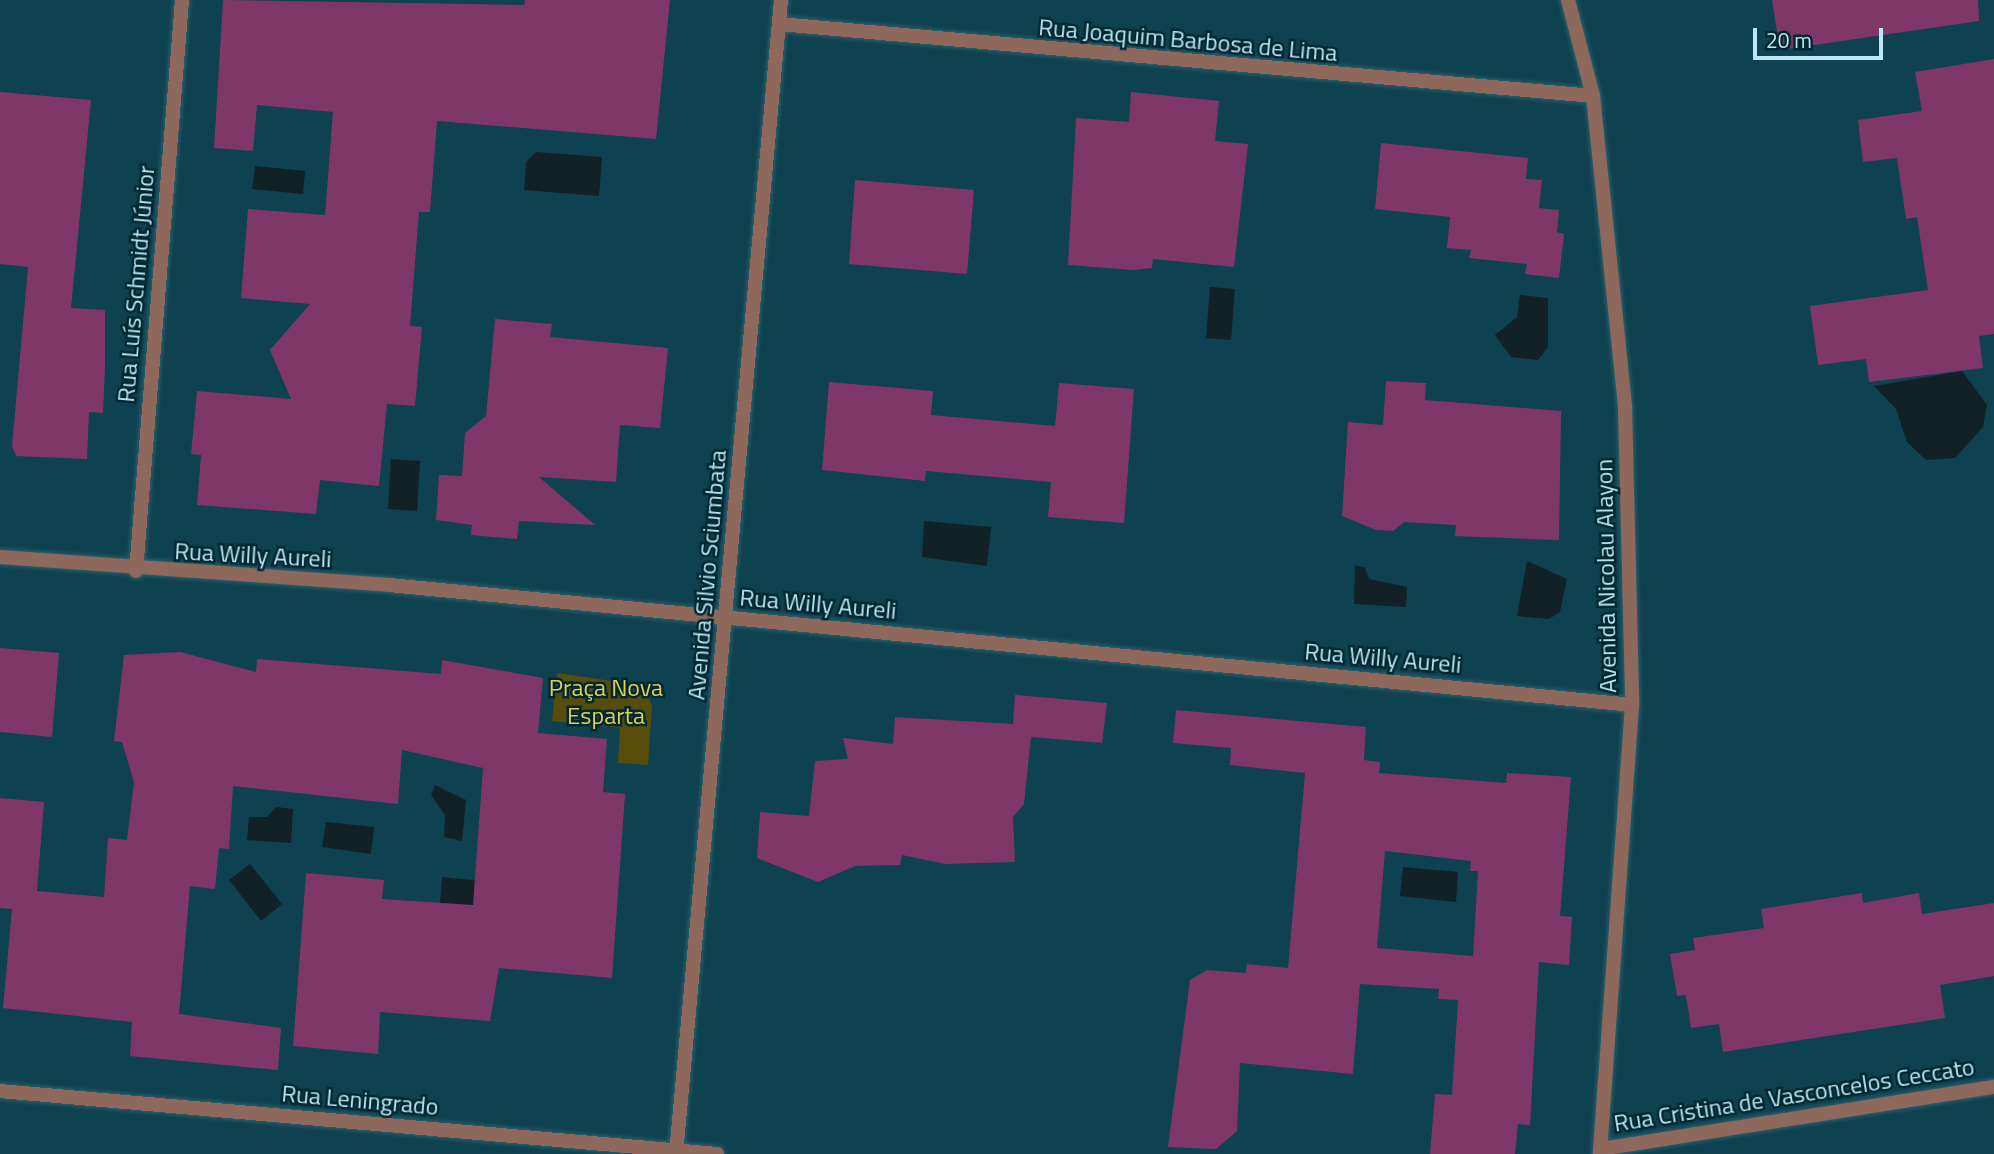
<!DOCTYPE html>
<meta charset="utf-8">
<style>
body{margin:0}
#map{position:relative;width:1994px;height:1154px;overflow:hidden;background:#0e4250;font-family:"Titillium Web",sans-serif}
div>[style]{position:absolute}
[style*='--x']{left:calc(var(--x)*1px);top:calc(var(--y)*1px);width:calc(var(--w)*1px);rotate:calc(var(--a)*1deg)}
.green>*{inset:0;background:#564d0b}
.water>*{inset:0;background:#112126}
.building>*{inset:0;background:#7f3769}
.roads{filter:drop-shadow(0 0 2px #2e606e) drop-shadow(0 0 2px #2e606e)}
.minor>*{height:14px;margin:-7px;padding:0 7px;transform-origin:7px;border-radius:7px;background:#8e685a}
span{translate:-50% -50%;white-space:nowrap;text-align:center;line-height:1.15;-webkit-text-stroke:5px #002732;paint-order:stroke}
.street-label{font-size:24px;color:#bde7f5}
.park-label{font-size:24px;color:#e2cf4d}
.scale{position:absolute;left:1753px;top:28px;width:130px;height:32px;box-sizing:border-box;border:4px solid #bde7f5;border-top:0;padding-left:9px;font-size:21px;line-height:24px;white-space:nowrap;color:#bde7f5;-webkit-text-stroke:5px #002732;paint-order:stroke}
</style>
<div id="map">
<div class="green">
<i style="clip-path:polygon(557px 673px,646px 686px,652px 707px,648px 765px,618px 763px,620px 728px,552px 721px)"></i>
</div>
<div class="water">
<i style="clip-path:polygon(536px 152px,602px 157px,599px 196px,524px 190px,526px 162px)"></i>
<i style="clip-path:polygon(255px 166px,305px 171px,303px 194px,252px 189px)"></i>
<i style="clip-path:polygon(1210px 287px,1235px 289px,1231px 340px,1206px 338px)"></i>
<i style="clip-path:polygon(1520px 295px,1548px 298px,1548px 347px,1538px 360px,1511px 357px,1495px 335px,1517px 317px)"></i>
<i style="clip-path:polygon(1962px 371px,1987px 405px,1983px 427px,1955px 458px,1926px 460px,1907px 442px,1896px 409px,1874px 386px)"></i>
<i style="clip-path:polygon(391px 459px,420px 461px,417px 511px,388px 509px)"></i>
<i style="clip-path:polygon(924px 521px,991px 527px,987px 566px,922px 557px)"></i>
<i style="clip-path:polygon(1527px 561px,1567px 579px,1560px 612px,1549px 619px,1517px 616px)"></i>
<i style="clip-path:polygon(1355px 565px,1365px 568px,1369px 579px,1407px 587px,1406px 607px,1354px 604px)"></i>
<i style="clip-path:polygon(435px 785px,466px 800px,462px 841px,444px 837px,445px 815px,431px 795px)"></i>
<i style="clip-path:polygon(276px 807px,293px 809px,291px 843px,247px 840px,249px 817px,267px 817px)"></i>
<i style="clip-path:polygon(326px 822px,374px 827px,371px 854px,322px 847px)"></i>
<i style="clip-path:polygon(250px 864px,282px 904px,261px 921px,229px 880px)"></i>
<i style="clip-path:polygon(1403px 867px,1458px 872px,1456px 902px,1400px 896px)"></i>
<i style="clip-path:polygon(442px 877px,499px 883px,497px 908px,440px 903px)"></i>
</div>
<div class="building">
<i style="clip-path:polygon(223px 0,524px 5px,525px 0,670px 0,656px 139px,437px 121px,430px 212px,419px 212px,410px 326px,422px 327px,415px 406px,387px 404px,379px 486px,320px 480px,316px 514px,197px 505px,201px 455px,191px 454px,197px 391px,291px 399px,270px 350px,310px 304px,241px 298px,248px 209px,325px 215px,333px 112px,257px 105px,253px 151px,214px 148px)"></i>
<i style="clip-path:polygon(1772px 0,1978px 0,1979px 21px,1780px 50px)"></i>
<i style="clip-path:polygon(1994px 59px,1994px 334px,1979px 336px,1983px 368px,1869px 382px,1866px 359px,1818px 365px,1810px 306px,1928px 290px,1917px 217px,1906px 219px,1897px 158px,1863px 162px,1858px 120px,1922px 111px,1915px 72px)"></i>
<i style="clip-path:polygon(0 92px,91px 100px,71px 308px,105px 310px,105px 366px,103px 413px,89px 412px,87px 459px,16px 456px,12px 446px,28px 267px,0 264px)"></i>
<i style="clip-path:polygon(1131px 92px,1219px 101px,1215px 141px,1248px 144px,1234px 267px,1153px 259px,1152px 268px,1133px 270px,1068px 265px,1076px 118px,1129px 122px)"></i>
<i style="clip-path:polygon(1381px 143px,1528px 158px,1526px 179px,1542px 180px,1539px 208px,1559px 210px,1557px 232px,1564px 234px,1559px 278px,1525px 274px,1527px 264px,1469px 258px,1471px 250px,1447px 248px,1450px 217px,1375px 209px)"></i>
<i style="clip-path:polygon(855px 180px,974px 190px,967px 274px,849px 264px)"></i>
<i style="clip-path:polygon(495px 319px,552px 324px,550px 337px,668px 348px,660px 428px,620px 425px,616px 482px,539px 477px,595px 525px,519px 521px,517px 539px,471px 535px,472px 525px,436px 520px,439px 475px,462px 476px,465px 433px,486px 416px)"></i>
<i style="clip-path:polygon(1386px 381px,1426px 383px,1425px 400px,1561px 411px,1559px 540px,1455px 536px,1456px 525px,1404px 522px,1393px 531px,1376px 530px,1342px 516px,1348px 422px,1383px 425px)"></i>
<i style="clip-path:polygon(829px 382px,933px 391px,931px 415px,1055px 426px,1059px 383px,1134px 389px,1124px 523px,1048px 517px,1051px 482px,926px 471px,925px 481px,822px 470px)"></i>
<i style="clip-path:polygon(0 648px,59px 653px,52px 737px,0 732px)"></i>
<i style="clip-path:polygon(180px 652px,256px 672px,257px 659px,441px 674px,442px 660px,543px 678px,538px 733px,607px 739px,603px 792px,625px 794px,612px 978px,499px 968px,490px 1021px,380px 1012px,378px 1054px,293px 1046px,306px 873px,384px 880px,382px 899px,473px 905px,483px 768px,402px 750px,398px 804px,233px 786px,229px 849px,219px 848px,215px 889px,190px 886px,179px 1014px,281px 1028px,278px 1070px,130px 1056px,132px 1022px,3px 1008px,12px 909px,0 908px,0 798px,44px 802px,37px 891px,104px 897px,108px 838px,127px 840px,134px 782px,122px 742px,114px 741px,124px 655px)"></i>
<i style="clip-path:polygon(1015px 695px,1107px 703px,1102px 743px,1031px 737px,1024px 804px,1013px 817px,1015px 862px,945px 864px,902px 855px,900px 865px,855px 866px,818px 882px,757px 858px,760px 812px,809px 816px,815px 761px,848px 759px,843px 738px,893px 744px,895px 717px,1013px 724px)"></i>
<i style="clip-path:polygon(evenodd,1176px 710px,1366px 727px,1364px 760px,1380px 762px,1379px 773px,1506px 783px,1507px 773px,1571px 777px,1560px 916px,1572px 917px,1569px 965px,1539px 962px,1530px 1125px,1518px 1124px,1515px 1154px,1430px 1154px,1435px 1094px,1452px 1095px,1458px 1000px,1438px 999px,1439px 989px,1360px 984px,1353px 1074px,1240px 1063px,1237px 1131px,1216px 1149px,1168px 1147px,1190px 980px,1207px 970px,1246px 973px,1247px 964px,1288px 968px,1305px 773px,1230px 765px,1231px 748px,1173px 743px,1176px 710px,1385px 851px,1471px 861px,1470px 871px,1478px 871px,1473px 956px,1377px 948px,1385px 851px)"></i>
<i style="clip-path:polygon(1862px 893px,1863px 903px,1919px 893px,1922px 914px,1994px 903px,1994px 976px,1940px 985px,1945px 1018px,1723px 1052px,1719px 1024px,1691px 1028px,1686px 995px,1677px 996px,1670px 954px,1695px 950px,1693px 938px,1764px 928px,1761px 909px)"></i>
</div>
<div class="roads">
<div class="minor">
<i style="--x:1568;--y:0;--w:99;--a:75.4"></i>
<i style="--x:1593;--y:96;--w:314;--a:84.1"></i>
<i style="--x:1625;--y:408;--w:297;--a:88.6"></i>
<i style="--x:1632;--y:705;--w:450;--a:94.1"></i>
<i style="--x:779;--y:24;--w:817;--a:5.05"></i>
<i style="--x:0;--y:557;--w:390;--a:4.1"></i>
<i style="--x:389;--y:585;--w:1249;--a:5.51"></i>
<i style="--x:136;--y:571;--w:573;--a:-85.39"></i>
<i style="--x:0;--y:1091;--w:720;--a:5.02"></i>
<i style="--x:1601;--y:1149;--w:398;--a:-9"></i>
<i style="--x:676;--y:1154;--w:1159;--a:-84.8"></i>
</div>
</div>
<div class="street-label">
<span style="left:1188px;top:40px;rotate:5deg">Rua Joaquim Barbosa de Lima</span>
<span style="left:136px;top:284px;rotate:-85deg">Rua Luís Schmidt Júnior</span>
<span style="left:253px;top:555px;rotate:3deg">Rua Willy Aureli</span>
<span style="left:707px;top:575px;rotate:-85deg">Avenida Silvio Sciumbata</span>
<span style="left:1606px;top:576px;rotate:-91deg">Avenida Nicolau Alayon</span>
<span style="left:818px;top:604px;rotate:5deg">Rua Willy Aureli</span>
<span style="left:1383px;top:658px;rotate:5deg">Rua Willy Aureli</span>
<span style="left:1794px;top:1095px;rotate:-9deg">Rua Cristina de Vasconcelos Ceccato</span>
<span style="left:360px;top:1100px;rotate:5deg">Rua Leningrado</span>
</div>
<div class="park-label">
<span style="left:606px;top:702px">Praça Nova<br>Esparta</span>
</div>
<div class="scale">20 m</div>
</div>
